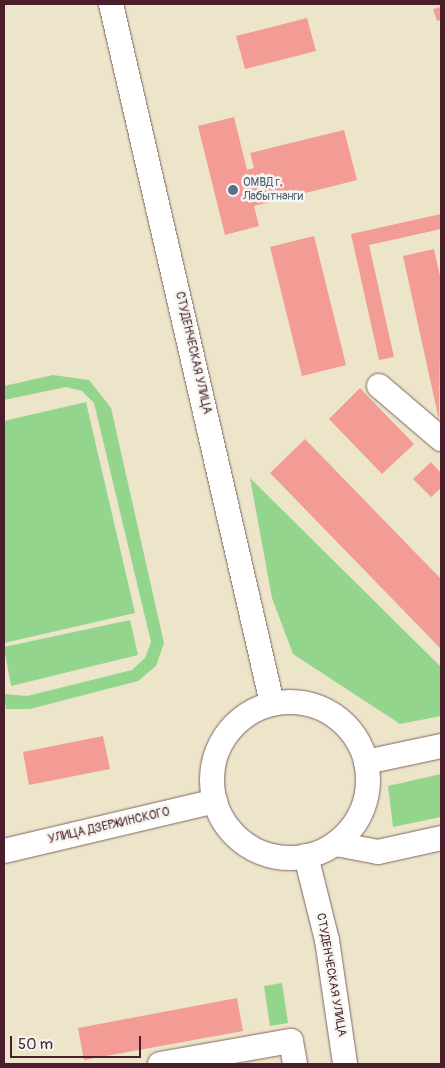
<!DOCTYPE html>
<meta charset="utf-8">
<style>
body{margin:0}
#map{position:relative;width:445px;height:1068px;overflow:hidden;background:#ece5ca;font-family:Pangolin,sans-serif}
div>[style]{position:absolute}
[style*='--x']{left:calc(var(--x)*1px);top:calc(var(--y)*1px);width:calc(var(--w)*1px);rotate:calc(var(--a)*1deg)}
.green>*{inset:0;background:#94d58d}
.building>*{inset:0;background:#f29c95}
.roads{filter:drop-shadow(0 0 1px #836463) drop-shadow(0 0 1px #836463)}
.minor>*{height:24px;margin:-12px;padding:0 12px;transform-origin:12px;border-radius:12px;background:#fff}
.minor>.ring{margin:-12px;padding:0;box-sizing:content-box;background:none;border:24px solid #fff;border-radius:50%}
.dots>*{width:14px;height:14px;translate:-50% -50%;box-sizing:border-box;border:2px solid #f6f6f2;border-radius:50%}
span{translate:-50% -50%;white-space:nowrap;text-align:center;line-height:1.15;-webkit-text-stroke:5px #f6f6f2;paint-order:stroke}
.service-label{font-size:12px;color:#4e5e75}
.left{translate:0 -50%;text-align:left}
.street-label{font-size:12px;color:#4a1f2b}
.frame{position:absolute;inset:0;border:5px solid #4a1f2b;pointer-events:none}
.scale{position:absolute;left:10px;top:1036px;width:131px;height:22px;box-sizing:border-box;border:2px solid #4a1f2b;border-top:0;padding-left:6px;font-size:15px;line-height:18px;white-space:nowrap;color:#4a1f2b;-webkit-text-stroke:4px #f6f6f2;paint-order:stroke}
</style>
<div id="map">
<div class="green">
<i style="clip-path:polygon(53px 375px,89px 380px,111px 408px,164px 643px,156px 666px,138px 681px,30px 709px,6px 709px,4px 694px,27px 696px,132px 670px,145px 658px,151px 642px,94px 403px,82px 391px,66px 387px,4px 400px,4px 386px)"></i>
<i style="clip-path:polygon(86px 402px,135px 613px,4px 643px,4px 421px)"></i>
<i style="clip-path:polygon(250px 478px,441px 667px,441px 716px,400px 724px,293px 654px,272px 598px)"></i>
<i style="clip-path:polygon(130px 620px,138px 655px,11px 686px,4px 647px)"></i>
<i style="clip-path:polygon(441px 774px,441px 817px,393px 827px,388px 786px)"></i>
<i style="clip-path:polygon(282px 983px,288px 1023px,270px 1026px,264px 986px)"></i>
</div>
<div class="building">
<i style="clip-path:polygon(441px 7px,441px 20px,437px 21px,433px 9px)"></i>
<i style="clip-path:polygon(307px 18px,316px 51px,245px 69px,236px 36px)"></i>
<i style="clip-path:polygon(234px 117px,247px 170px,254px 168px,250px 153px,344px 130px,357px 180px,254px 206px,259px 226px,225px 235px,198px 126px)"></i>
<i style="clip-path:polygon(441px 214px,441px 229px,369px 245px,394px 357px,379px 360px,351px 234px)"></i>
<i style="clip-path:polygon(314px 236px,346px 365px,302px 376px,270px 247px)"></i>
<i style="clip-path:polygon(434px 249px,441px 281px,439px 420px,403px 256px)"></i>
<i style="clip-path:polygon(360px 388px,414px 444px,382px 474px,329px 419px)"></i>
<i style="clip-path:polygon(305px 439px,441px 579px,441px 649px,270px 473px)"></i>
<i style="clip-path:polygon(431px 462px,441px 473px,441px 488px,431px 497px,413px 479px)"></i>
<i style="clip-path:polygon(103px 736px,110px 769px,29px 785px,23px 752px)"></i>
<i style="clip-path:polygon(237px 998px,243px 1031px,84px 1060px,78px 1028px)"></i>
</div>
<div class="roads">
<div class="minor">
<i style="--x:111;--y:4;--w:717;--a:77.03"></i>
<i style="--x:379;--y:386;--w:82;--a:40.5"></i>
<i class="ring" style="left:212px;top:702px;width:132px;height:132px"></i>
<i style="--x:366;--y:762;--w:77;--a:-12"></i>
<i style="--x:336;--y:844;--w:43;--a:10.8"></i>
<i style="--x:378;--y:852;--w:65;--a:-12.5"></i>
<i style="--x:4;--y:851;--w:217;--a:-13.3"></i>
<i style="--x:306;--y:856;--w:87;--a:76"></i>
<i style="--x:327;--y:940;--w:125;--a:81.7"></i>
<i style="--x:160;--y:1064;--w:133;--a:-10"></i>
<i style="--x:291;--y:1041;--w:23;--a:80"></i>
</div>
</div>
<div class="dots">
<i style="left:233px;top:190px;background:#5c6f8a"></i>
</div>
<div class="service-label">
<span class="left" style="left:243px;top:190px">ОМВД г.<br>Лабытнанги</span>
</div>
<div class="street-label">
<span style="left:193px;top:353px;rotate:77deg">СТУДЕНЧЕСКАЯ УЛИЦА</span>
<span style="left:109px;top:826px;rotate:-13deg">УЛИЦА ДЗЕРЖИНСКОГО</span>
<span style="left:331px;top:975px;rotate:80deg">СТУДЕНЧЕСКАЯ УЛИЦА</span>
</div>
<div class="frame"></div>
<div class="scale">50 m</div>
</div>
